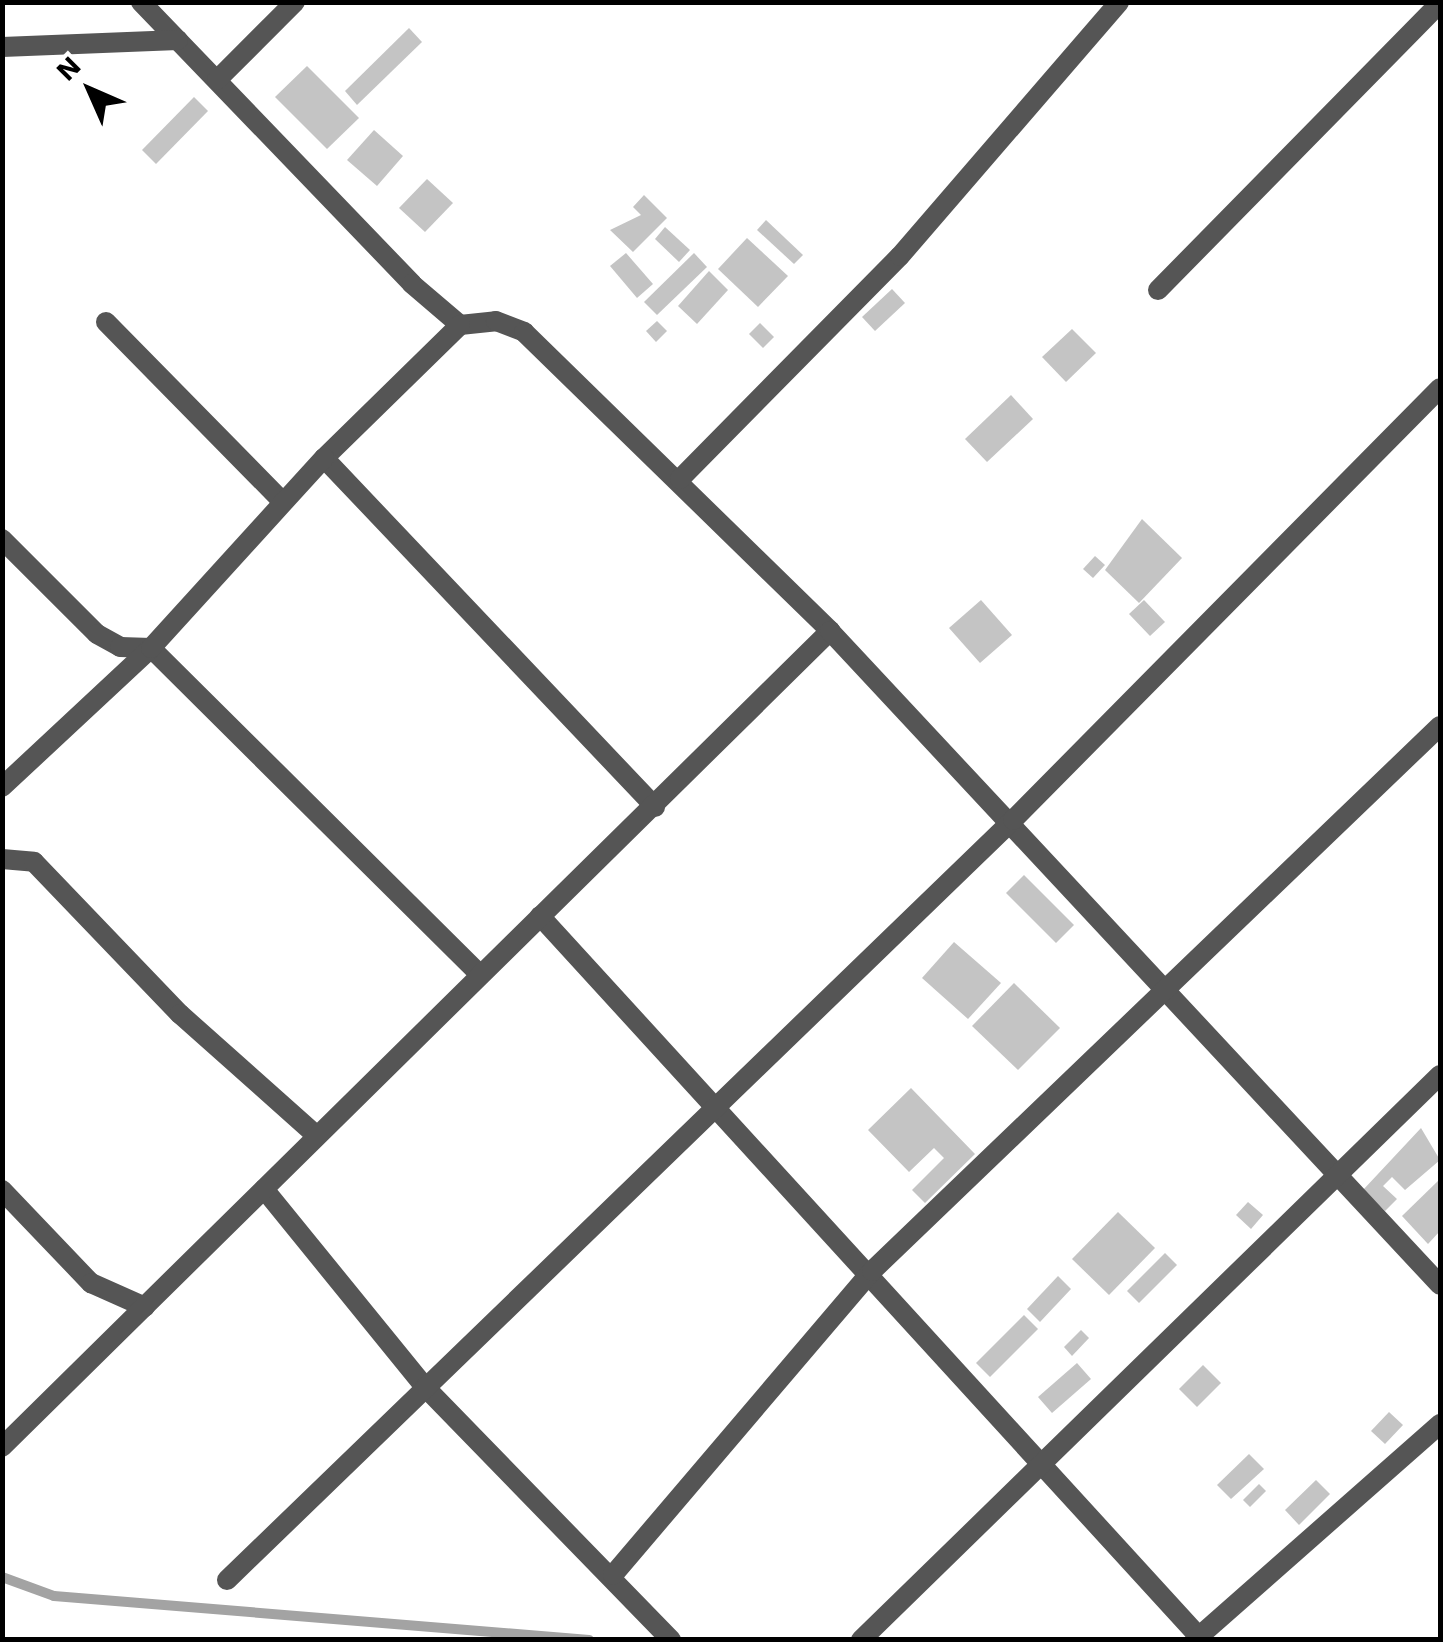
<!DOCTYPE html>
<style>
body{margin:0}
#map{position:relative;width:1443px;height:1642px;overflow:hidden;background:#fff;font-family:"Work Sans",sans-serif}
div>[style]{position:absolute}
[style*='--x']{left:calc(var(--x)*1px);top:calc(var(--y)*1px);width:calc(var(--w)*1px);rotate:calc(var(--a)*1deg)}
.stream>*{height:10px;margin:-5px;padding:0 5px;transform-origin:5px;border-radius:5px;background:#a3a3a3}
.building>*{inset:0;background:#c4c4c4}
.minor>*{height:20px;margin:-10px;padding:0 10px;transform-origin:10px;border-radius:10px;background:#555}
span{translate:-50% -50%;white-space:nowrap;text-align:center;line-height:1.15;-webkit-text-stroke:8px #fff;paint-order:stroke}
.frame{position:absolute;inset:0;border:5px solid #000;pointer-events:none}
.north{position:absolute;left:40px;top:40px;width:100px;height:100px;-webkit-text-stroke:8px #fff;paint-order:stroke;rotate:315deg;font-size:28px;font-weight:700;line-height:40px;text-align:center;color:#000}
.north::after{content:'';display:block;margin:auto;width:35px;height:45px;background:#000;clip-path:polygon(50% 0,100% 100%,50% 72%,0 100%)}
</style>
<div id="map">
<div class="stream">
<i style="--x:2;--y:1577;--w:55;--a:20.1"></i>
<i style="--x:54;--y:1596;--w:537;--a:4.7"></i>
</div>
<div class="building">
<i style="clip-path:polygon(409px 28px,422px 42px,357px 105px,345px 91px)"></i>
<i style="clip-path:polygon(307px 66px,359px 118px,327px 149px,275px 97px)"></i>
<i style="clip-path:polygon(194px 97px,208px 111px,156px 164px,142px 150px)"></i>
<i style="clip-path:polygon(374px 130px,403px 156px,377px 186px,347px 160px)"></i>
<i style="clip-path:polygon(427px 179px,453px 203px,425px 232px,399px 208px)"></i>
<i style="clip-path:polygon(644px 195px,667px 218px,633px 252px,610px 230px,641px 215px,633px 207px)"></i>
<i style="clip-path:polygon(766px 220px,803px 255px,794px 264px,757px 230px)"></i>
<i style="clip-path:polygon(665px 227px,690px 250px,679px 262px,655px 239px)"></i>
<i style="clip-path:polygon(747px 238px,788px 276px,758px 307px,718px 269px)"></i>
<i style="clip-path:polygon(626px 253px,653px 284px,637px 298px,610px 266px)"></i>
<i style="clip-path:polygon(694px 253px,707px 267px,657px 315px,644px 302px)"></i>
<i style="clip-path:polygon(709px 271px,728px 290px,697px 324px,678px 306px)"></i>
<i style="clip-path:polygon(892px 289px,905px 303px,875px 331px,862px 317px)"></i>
<i style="clip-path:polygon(657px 321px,667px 331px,656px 342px,646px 331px)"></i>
<i style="clip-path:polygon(760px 323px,774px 337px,763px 348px,749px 334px)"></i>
<i style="clip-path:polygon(1072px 329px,1096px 353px,1066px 382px,1042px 357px)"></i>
<i style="clip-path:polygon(1011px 395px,1033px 419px,987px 462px,965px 439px)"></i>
<i style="clip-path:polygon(1142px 519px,1182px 558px,1139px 603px,1105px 570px)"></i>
<i style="clip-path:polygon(1095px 556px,1105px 565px,1093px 578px,1083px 569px)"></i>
<i style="clip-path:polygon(981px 600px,1012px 635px,980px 663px,949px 628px)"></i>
<i style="clip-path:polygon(1144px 600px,1165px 622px,1150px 636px,1129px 614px)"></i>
<i style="clip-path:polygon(1024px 875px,1074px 925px,1056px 943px,1006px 893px)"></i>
<i style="clip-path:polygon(954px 942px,1001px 983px,968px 1019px,922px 978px)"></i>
<i style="clip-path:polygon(1014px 983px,1060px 1028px,1018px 1070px,972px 1026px)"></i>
<i style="clip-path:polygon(911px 1088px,975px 1154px,925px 1203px,912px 1190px,944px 1158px,934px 1148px,909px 1172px,868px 1130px)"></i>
<i style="clip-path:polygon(1421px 1128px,1440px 1160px,1405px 1190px,1392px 1177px,1383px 1186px,1397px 1199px,1385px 1211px,1363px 1190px)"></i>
<i style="clip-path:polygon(1440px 1179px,1440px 1231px,1428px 1244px,1402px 1216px)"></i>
<i style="clip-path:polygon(1248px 1202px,1263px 1215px,1251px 1229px,1236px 1215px)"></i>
<i style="clip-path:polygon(1118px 1212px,1155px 1248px,1109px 1295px,1072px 1259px)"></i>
<i style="clip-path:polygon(1165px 1253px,1177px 1265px,1139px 1303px,1127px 1291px)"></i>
<i style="clip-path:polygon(1058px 1276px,1071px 1289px,1040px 1322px,1027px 1309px)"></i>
<i style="clip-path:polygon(1024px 1315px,1038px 1329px,990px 1377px,976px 1363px)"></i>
<i style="clip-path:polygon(1081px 1330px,1089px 1338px,1072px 1356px,1064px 1347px)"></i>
<i style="clip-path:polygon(1077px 1363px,1091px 1379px,1052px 1413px,1038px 1397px)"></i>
<i style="clip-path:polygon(1203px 1365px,1221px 1383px,1197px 1407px,1179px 1389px)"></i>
<i style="clip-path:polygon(1389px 1412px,1403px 1425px,1385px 1444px,1371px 1431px)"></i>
<i style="clip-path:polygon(1249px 1454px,1264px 1469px,1231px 1499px,1217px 1485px)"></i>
<i style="clip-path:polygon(1316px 1480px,1330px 1494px,1299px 1525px,1285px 1510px)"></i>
<i style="clip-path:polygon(1259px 1484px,1266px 1491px,1250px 1507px,1243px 1500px)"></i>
</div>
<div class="minor">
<i style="--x:141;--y:2;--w:391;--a:46.1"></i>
<i style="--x:412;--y:284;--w:63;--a:40.5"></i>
<i style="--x:460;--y:325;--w:36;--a:-6"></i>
<i style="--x:496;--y:321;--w:30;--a:21"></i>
<i style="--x:524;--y:332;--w:428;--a:44.3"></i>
<i style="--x:2;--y:47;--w:176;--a:-2.3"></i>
<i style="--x:217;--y:80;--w:110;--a:-45"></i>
<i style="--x:1158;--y:290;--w:402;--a:-45.5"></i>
<i style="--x:106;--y:322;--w:252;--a:45.5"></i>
<i style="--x:460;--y:325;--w:190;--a:135.6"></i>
<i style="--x:324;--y:458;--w:481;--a:46.5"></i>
<i style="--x:680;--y:479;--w:313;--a:-45.4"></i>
<i style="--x:900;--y:256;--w:335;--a:-49.2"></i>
<i style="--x:2;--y:539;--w:134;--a:45"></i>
<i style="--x:97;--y:634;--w:26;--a:29"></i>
<i style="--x:120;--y:647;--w:31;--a:2"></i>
<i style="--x:151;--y:648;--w:464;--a:44.8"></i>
<i style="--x:2;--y:787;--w:204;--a:-43"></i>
<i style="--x:151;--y:648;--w:257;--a:-47.7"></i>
<i style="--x:2;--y:859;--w:32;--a:5"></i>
<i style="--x:34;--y:862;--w:211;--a:46.2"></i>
<i style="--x:180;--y:1014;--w:183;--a:41.7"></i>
<i style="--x:540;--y:916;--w:981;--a:47.56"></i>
<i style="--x:264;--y:1189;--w:255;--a:50.9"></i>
<i style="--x:425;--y:1387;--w:353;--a:45.8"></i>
<i style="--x:2;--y:1190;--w:129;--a:46.3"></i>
<i style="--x:91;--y:1283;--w:59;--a:24"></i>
<i style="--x:2;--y:1447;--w:1163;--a:-44.58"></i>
<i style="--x:830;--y:631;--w:894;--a:46.99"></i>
<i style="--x:613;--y:1575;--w:399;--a:-49.6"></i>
<i style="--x:872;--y:1271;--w:787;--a:-43.82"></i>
<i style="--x:227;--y:1580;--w:1093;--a:-44.04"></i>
<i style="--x:1013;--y:820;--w:607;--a:-45.33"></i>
<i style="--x:861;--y:1640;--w:809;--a:-44.3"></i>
<i style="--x:1195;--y:1640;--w:327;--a:-41.4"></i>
</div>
<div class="frame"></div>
<div class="north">N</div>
</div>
